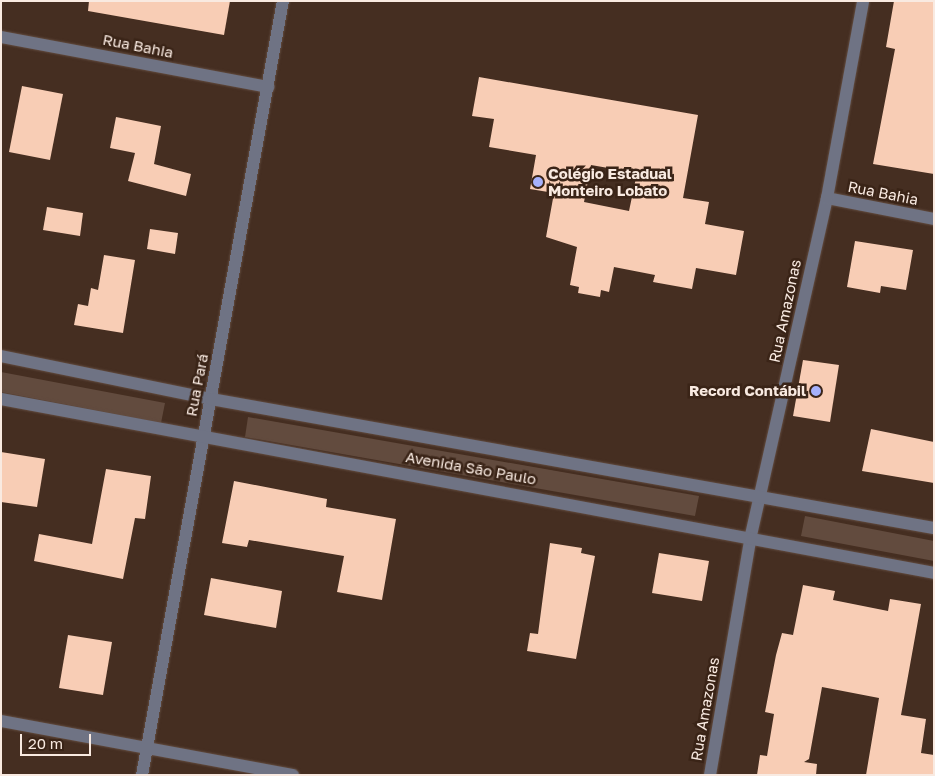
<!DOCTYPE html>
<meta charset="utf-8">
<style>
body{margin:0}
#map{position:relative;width:935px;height:776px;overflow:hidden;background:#452e21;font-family:"Golos Text",sans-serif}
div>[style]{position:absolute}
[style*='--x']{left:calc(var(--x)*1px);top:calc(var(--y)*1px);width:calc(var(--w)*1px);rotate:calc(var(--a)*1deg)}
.green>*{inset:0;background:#624b3e}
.building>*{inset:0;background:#f8cdb5}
.roads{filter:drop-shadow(0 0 1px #624c40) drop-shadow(0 0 1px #624c40)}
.minor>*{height:12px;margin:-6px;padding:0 6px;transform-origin:6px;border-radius:6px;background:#6f7384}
.tertiary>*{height:12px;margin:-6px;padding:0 6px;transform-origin:6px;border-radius:6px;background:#6f7384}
.dots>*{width:14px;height:14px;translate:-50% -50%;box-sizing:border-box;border:2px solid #3a2417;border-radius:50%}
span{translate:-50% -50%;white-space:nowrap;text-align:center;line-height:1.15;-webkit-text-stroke:5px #3a2417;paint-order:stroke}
.street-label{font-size:15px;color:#f9eae1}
.poi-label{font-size:15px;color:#f9eae1;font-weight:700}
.left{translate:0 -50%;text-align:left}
.right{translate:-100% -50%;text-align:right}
.frame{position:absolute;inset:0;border:2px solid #f9eae1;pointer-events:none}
.scale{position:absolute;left:20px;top:734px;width:71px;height:22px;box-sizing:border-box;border:2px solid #f9eae1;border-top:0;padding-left:6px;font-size:15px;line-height:18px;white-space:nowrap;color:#f9eae1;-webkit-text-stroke:4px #3a2417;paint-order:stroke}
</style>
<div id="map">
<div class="green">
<i style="clip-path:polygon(1px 372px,165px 403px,161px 423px,1px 392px)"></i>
<i style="clip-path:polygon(248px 417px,699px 496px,695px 516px,245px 437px)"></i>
<i style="clip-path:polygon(805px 516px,934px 541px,934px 561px,801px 536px)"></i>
</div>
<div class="building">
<i style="clip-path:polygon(89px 1px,230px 1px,224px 35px,88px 11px)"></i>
<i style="clip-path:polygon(894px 1px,934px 1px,934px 174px,873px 164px,895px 49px,886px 47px)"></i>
<i style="clip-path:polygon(evenodd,479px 77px,698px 115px,683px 198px,709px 202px,705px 224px,744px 231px,736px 275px,696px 268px,692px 289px,653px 282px,655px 275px,614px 267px,609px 292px,601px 290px,600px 297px,578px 293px,579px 287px,570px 285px,577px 247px,546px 237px,554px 193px,530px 189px,536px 155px,489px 147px,494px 119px,472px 116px,479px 77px,591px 165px,637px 173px,629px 211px,584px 202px,591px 165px)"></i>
<i style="clip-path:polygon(22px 86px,63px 94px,50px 160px,9px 152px)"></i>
<i style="clip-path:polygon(116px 117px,161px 126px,154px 164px,191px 174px,186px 196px,128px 181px,135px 153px,110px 148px)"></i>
<i style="clip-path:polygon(47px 207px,83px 213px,80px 236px,43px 230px)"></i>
<i style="clip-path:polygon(150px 229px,178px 233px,175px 254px,147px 249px)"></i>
<i style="clip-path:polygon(855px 241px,913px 250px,906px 290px,881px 286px,880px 293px,847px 287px)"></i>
<i style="clip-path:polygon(104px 255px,135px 260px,123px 333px,74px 325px,78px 304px,88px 306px,91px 288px,98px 290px)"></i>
<i style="clip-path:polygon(803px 360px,839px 365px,830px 422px,793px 416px)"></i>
<i style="clip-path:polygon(871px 429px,934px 442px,934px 483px,862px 471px)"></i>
<i style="clip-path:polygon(1px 452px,45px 459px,37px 507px,1px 502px)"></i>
<i style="clip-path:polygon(106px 469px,151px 476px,145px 519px,135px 518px,123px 579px,34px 561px,39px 534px,92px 544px)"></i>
<i style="clip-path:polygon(234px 481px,327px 499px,326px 507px,396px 519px,382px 600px,337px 592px,344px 556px,249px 540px,247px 547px,222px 543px)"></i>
<i style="clip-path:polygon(550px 543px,582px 548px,581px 553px,595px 556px,576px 659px,527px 651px,530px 633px,538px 634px)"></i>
<i style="clip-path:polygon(659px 553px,709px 561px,702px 601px,652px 593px)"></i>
<i style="clip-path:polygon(211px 578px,282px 591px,276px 628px,204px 615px)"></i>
<i style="clip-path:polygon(803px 585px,835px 591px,833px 600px,888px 611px,890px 599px,921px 604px,901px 715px,926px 719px,921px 753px,934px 755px,934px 775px,866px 775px,879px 698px,822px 687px,809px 759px,804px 762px,817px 764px,816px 775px,757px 775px,760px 755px,767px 756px,774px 714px,765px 712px,776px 655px,782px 633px,793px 635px)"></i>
<i style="clip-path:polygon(68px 635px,112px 642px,103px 695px,59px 688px)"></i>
</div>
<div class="roads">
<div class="minor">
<i style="--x:1;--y:37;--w:272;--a:10.6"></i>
<i style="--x:827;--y:198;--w:109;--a:11.1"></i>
<i style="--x:1;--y:721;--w:297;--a:10.5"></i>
<i style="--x:142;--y:775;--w:787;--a:-79.68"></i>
<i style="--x:710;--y:775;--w:243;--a:-80.3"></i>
<i style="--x:751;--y:535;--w:345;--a:-77.3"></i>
<i style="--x:827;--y:198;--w:200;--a:-79.6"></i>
</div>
<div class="tertiary">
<i style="--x:1;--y:356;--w:214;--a:11.6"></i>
<i style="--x:211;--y:399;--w:734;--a:10.12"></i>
<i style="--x:1;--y:399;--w:949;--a:10.56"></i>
</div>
</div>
<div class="dots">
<i style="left:538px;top:182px;background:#a6b1fc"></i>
<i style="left:816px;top:391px;background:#a6b1fc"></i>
</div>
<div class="street-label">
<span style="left:138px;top:46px;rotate:11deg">Rua Bahia</span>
<span style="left:883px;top:193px;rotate:11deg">Rua Bahia</span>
<span style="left:785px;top:311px;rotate:-78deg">Rua Amazonas</span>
<span style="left:197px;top:385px;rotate:-79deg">Rua Pará</span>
<span style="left:471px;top:468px;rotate:10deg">Avenida São Paulo</span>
<span style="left:705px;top:709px;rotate:-80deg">Rua Amazonas</span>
</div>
<div class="poi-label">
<span class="left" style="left:548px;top:182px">Colégio Estadual<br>Monteiro Lobato</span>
<span class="right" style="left:806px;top:391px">Record Contábil</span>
</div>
<div class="frame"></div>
<div class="scale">20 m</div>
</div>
